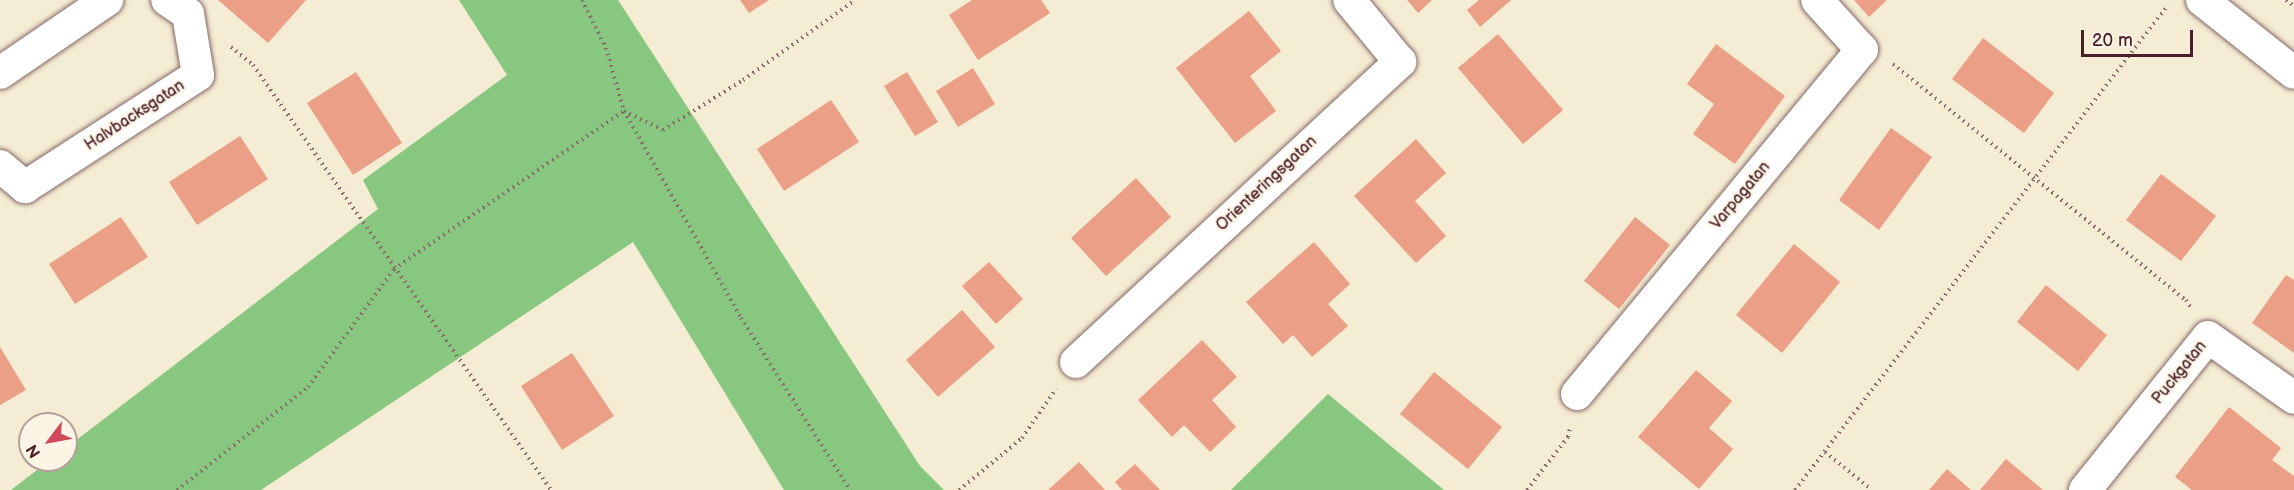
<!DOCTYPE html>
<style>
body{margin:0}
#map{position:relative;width:2294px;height:490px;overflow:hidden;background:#f4ecd3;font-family:"Balsamiq Sans",sans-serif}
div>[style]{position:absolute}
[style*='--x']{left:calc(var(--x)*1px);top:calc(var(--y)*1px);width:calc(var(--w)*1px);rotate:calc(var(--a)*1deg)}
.green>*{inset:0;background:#88c77f}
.building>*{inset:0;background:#ea9f86}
.path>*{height:4px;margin-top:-2px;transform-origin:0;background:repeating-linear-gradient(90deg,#866766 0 1.5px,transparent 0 6px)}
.roads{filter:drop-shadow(0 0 2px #866766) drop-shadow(0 0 2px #866766)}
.street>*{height:32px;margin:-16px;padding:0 16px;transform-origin:16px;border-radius:16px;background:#fff}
span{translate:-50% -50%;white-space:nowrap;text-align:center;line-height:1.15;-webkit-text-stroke:4.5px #fcf5e5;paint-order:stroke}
.street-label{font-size:16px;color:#4a1f2b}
.north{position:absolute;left:18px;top:412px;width:60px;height:60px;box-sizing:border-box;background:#fcf5e5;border:2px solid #b59f9b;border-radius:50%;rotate:238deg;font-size:16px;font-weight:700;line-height:24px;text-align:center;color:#4a1f2b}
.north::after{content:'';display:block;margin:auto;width:21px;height:27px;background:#d1495b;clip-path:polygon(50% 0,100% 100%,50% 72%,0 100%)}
.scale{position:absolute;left:2081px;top:30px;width:112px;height:27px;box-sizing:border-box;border:3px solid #4a1f2b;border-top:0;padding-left:8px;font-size:18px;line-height:21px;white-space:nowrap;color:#4a1f2b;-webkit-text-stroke:4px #fcf5e5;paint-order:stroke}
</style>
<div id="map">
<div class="green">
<i style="clip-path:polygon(459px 0,618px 0,920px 466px,944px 490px,784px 490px,633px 242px,261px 490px,11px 490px,50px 460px,66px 460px,66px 448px,378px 209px,363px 180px,507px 75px)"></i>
<i style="clip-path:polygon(1328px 394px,1444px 490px,1231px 490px)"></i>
</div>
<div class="building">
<i style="clip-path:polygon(218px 0,306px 0,268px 43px)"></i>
<i style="clip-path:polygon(740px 0,769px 0,749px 13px)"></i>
<i style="clip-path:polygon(972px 0,1041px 0,1050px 13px,978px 60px,949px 15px)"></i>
<i style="clip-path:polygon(1407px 0,1432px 0,1418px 13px)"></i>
<i style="clip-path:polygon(1479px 0,1511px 0,1480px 27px,1467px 10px)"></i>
<i style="clip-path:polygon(1854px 0,1887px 0,1869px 17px)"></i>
<i style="clip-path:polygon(1249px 11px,1281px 51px,1250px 76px,1276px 111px,1235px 143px,1176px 68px)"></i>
<i style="clip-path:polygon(1498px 34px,1563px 110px,1523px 144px,1458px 68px)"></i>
<i style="clip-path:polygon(1983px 38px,2054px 93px,2024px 133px,1952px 79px)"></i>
<i style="clip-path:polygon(1716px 44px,1785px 96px,1735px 164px,1693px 134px,1714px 104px,1687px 84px)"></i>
<i style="clip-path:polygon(973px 68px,995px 104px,958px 127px,936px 91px)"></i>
<i style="clip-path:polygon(356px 72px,402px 143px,353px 175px,307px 103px)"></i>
<i style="clip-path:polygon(907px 72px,938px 122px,915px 136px,884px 86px)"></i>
<i style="clip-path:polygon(831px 100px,859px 142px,784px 191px,757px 149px)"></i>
<i style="clip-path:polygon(1891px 128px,1932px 157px,1879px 230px,1839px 200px)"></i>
<i style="clip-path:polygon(240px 136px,268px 179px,197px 225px,169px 182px)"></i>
<i style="clip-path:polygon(1416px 139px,1446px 173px,1415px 201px,1446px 236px,1416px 263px,1354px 196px)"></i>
<i style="clip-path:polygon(2161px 174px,2216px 216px,2181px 261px,2126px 220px)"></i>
<i style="clip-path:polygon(1136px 178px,1171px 217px,1106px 276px,1071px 238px)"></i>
<i style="clip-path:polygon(121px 217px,148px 257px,75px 304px,49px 264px)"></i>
<i style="clip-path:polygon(1635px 217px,1670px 245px,1619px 309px,1584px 281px)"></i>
<i style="clip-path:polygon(1314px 242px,1350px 284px,1328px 304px,1348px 326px,1312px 357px,1293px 335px,1283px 344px,1246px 302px)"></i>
<i style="clip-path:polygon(1794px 244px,1840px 282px,1782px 353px,1736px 315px)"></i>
<i style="clip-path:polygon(989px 262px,1023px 299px,996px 324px,962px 286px)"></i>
<i style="clip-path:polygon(2286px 275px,2294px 280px,2294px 353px,2252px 323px)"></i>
<i style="clip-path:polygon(2046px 285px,2107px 335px,2078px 371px,2017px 322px)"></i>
<i style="clip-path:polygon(962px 310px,995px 347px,938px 397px,906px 360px)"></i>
<i style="clip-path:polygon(1202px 340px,1237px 377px,1212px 400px,1236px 427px,1210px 452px,1184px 425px,1172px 437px,1138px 400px)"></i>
<i style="clip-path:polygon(0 347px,26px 390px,0 405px)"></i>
<i style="clip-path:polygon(572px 353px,614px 416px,562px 450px,521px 386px)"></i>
<i style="clip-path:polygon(1696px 370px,1732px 401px,1709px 428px,1733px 449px,1699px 489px,1638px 437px)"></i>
<i style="clip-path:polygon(1434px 372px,1502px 427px,1468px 469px,1400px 414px)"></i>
<i style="clip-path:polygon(2229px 407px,2281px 448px,2272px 460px,2294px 476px,2294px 490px,2192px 490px,2175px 477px)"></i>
<i style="clip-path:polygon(2006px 459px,2043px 490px,1980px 490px)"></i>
<i style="clip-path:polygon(1079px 462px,1105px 490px,1048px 490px)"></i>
<i style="clip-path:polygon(1135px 464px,1160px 490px,1122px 490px,1115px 482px)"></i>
<i style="clip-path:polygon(1947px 469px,1971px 490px,1929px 490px)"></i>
</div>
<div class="path">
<i style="--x:582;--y:0;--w:54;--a:63.4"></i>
<i style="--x:606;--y:48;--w:66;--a:74.1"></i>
<i style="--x:624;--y:111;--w:238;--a:60.5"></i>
<i style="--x:741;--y:318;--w:204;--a:57.6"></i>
<i style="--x:2286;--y:0;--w:10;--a:37"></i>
<i style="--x:231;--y:47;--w:28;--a:39"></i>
<i style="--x:253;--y:65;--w:519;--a:54.96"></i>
<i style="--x:1893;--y:64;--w:376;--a:38.9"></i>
<i style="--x:2186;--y:300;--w:9;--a:58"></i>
<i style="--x:1825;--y:452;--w:60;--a:39"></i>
<i style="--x:177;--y:490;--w:167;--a:-38.2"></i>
<i style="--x:308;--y:387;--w:146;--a:-53.9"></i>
<i style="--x:394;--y:269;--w:279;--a:-34.5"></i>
<i style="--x:624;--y:111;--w:43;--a:26"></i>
<i style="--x:663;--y:130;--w:94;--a:-32"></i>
<i style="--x:743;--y:80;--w:138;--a:-35.5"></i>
<i style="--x:959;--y:490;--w:82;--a:-39.5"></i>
<i style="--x:1022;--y:438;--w:60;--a:-55.2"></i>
<i style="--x:1527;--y:490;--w:67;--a:-52.3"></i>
<i style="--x:1568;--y:437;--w:9;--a:-77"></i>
<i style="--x:1795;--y:490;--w:612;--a:-52.44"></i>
</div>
<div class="roads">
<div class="street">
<i style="--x:2202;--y:0;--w:117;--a:38.4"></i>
<i style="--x:0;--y:73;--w:130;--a:-34.3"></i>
<i style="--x:0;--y:166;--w:33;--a:40"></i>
<i style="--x:25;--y:187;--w:206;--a:-32.9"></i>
<i style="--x:198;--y:75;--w:62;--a:-99.3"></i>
<i style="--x:188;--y:14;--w:25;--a:-146"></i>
<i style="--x:1076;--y:362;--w:442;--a:-42.8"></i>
<i style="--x:1400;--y:62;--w:80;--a:-129.4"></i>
<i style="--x:1577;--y:394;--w:447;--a:-50.4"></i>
<i style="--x:1862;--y:50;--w:67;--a:-132"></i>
<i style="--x:2085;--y:490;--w:196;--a:-51.2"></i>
<i style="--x:2208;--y:337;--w:105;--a:35.3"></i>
</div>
</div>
<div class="street-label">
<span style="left:135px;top:116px;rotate:-33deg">Halvbacksgatan</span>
<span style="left:1267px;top:184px;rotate:-43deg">Orienteringsgatan</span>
<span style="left:1741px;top:196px;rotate:-50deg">Varpagatan</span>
<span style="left:2180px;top:373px;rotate:-51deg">Puckgatan</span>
</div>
<div class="north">N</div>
<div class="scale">20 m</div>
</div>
